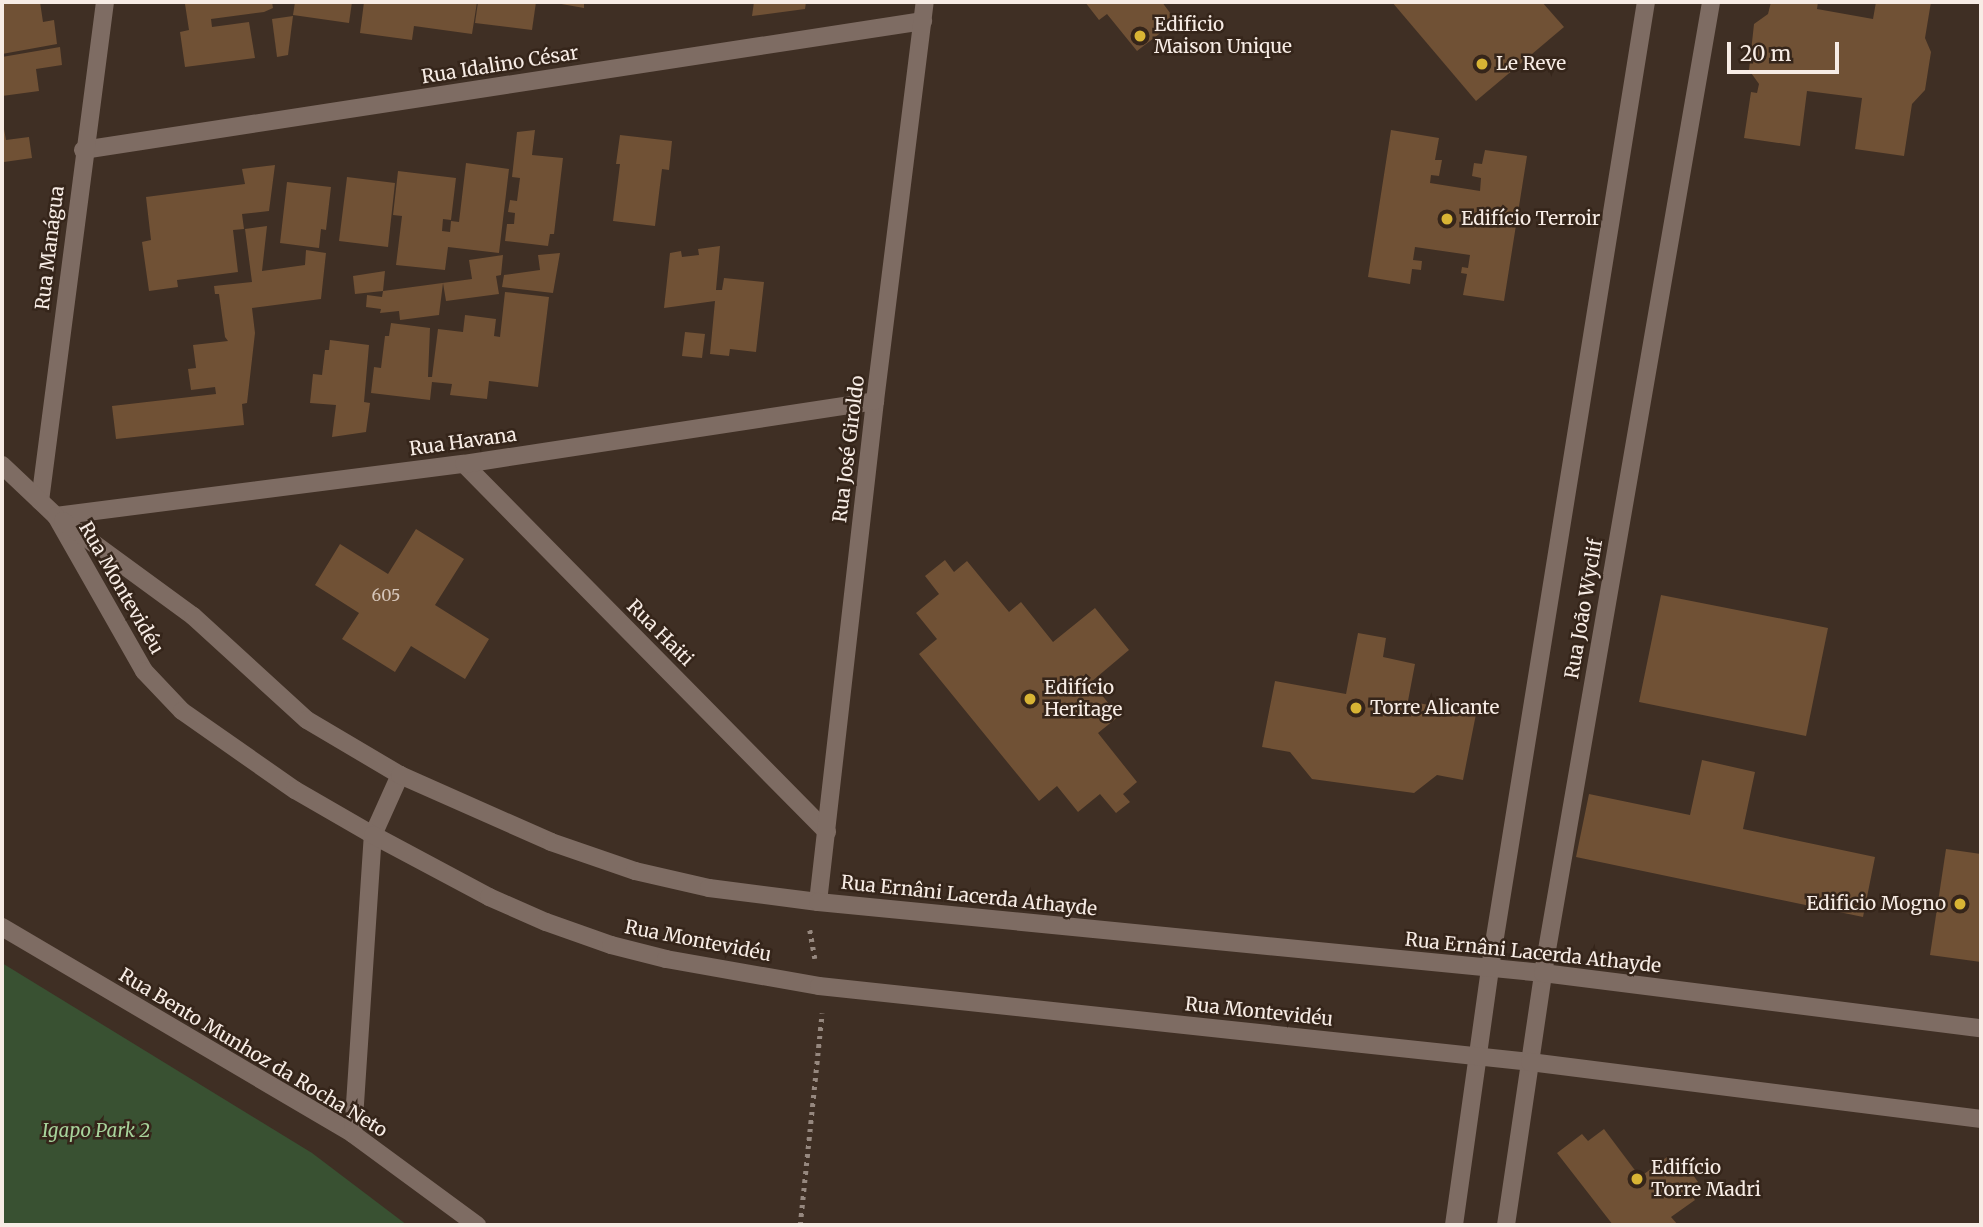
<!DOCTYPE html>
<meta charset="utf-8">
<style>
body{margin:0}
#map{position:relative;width:1983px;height:1227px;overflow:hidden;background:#3f2f24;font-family:Merriweather,serif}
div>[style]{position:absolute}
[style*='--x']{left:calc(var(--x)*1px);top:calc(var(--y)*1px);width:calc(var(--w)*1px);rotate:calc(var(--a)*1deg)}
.green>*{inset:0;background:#395132}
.building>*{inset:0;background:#705135}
.path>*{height:4.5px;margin-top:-2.25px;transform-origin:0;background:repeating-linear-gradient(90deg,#96887f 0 3.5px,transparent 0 8.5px)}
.minor>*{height:18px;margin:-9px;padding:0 9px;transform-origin:9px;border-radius:9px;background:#7e6c63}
.tertiary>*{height:18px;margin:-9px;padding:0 9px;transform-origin:9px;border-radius:9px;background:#7e6c63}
.dots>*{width:19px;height:19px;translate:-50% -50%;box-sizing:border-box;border:4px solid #35251a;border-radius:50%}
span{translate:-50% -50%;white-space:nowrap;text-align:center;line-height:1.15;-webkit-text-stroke:5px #35251a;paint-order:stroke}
.number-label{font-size:16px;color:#d5c5b9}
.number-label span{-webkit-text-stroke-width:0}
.poi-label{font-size:19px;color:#f7ece5}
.left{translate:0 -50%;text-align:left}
.right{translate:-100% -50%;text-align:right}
.street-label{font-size:19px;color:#f7ece5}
.park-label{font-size:19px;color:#a7d39b;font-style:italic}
.frame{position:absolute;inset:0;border:4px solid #f7ece5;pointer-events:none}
.scale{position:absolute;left:1727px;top:42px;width:112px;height:32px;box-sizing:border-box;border:4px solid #f7ece5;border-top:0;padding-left:9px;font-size:21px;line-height:24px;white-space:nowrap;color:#f7ece5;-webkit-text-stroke:5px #35251a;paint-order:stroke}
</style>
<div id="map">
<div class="green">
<i style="clip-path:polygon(2px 963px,312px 1153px,407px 1225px,2px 1225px)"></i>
</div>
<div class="building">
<i style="clip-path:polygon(2px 2px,40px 2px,43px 22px,54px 20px,57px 44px,2px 54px)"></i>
<i style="clip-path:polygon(204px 2px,272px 2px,273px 8px,264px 12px,211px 19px,212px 27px,249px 22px,255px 58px,185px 67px,180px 32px,189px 30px,185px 4px)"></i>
<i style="clip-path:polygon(295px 2px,352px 2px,349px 23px,293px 15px)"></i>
<i style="clip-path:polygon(364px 2px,477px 2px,472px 34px,414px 26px,412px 40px,360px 33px)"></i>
<i style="clip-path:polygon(478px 2px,536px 2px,532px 30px,475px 23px)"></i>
<i style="clip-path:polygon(550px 2px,584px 2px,584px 8px)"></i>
<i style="clip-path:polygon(754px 2px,806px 2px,805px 9px,752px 16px)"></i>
<i style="clip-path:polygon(1085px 2px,1162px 2px,1176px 21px,1137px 51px,1107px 14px,1099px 20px)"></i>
<i style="clip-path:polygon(1392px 2px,1542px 2px,1564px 27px,1476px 101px)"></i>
<i style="clip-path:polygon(1771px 2px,1818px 2px,1817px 9px,1873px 19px,1876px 2px,1931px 2px,1925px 38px,1931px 52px,1925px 90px,1912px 104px,1904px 156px,1855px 149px,1862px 98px,1807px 91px,1800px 146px,1744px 138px,1751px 92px,1757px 93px,1759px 84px,1749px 70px,1754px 24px,1768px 14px)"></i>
<i style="clip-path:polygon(293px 16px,288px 55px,277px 57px,272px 19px)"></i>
<i style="clip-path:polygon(60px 47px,62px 65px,36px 69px,39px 91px,2px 96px,2px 57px)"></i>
<i style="clip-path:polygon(2px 118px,6px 140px,29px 137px,32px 158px,4px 162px)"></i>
<i style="clip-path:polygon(535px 130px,532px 155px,563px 158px,554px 234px,550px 234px,548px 246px,505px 241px,507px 224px,514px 224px,515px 213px,508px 212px,510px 200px,517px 201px,520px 178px,512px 177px,517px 132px)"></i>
<i style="clip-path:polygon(1391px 130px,1439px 138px,1435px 160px,1442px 160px,1439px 176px,1431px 175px,1430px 183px,1480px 191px,1481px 178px,1472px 176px,1474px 163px,1482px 164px,1485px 150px,1527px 156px,1504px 301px,1463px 295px,1467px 274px,1461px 273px,1462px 267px,1468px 268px,1470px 255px,1415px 247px,1413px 260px,1422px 261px,1421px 270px,1412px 269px,1410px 284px,1368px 277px)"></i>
<i style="clip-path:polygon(620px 135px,672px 141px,669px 170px,662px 169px,655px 226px,613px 221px,620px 164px,616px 164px)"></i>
<i style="clip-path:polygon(466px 163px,509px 169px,499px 253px,448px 247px,445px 270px,396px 265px,402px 216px,393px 215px,398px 171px,456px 178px,451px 220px,443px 219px,442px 231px,450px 232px,451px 221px,459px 222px)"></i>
<i style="clip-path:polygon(275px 165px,269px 211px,242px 214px,244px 229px,233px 230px,238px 272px,177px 280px,178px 287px,149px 291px,142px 242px,151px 240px,146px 197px,245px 184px,242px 169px)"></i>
<i style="clip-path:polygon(347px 177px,395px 183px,388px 247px,339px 241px)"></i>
<i style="clip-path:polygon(287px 182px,331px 187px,326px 230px,321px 229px,319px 248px,280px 243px)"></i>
<i style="clip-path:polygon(267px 226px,262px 271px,305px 265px,306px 250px,326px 253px,321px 299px,252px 308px,255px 333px,247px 403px,242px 404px,244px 425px,116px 439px,112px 406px,216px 394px,215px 387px,191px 390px,188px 369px,196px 368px,193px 345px,228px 341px,225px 337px,219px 294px,215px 294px,214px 286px,252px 282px,245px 229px)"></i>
<i style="clip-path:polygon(720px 246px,716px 290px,722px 290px,724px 278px,764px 282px,756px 352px,730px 349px,729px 356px,710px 354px,715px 301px,664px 308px,670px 253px,681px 251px,682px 257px,699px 255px,698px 249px)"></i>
<i style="clip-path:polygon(560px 253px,553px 293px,502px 287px,504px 275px,540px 270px,538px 255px)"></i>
<i style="clip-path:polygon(503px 255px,501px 275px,496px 276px,499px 294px,446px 301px,443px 283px,439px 315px,400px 320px,399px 311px,380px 313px,381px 309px,366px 307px,367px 295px,382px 297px,383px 291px,472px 279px,469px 260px)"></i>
<i style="clip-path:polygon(385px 271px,383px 291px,355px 294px,353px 276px)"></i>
<i style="clip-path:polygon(505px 292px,549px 297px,538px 387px,489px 381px,487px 399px,450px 395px,452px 384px,432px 382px,430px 400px,371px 393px,374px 367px,381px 368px,385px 336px,389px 336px,391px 323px,430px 328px,428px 377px,432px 377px,438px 329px,463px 332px,465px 315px,496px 319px,494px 336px,500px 337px)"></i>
<i style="clip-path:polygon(685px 332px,705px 334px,702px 358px,682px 356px)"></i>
<i style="clip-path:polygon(330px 340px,369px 345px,364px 402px,370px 403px,366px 432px,332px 437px,336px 405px,310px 403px,313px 374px,322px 375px,325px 350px,329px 350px)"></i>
<i style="clip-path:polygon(416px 529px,464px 559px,435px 605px,489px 639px,465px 679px,411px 646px,395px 672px,342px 639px,359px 613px,315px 585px,340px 544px,388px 574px)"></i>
<i style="clip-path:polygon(945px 560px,954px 572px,967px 561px,1009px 612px,1021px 602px,1053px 642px,1095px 608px,1129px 650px,1091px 682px,1119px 716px,1098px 733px,1137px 782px,1123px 794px,1130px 802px,1116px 813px,1100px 794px,1078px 812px,1057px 786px,1039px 801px,919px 654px,937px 639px,916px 613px,939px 594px,925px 576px)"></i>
<i style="clip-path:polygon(1661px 595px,1828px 628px,1806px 736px,1639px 702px)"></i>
<i style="clip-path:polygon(1358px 633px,1386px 638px,1383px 657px,1415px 664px,1408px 701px,1476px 714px,1463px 780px,1437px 775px,1414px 793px,1312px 779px,1290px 752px,1262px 747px,1275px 681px,1346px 694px)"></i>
<i style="clip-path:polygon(1702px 760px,1755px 772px,1743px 829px,1875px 857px,1863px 917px,1576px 857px,1589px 794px,1690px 815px)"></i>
<i style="clip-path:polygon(1946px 849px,1981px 854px,1981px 962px,1930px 955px)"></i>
<i style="clip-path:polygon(1604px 1129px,1640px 1177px,1667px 1157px,1673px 1164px,1681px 1158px,1698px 1182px,1687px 1189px,1695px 1200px,1671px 1217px,1678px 1225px,1613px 1225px,1557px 1153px,1582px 1134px,1588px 1141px)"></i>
</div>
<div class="path">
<i style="--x:810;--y:930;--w:29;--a:80"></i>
<i style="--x:800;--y:1225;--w:213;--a:-84.1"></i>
</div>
<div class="minor">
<i style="--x:83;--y:150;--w:850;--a:-8.73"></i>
<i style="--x:464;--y:464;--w:517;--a:45.39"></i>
<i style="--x:40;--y:501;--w:503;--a:-82.58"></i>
<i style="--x:56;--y:516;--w:411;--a:-7.3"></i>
<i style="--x:464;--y:464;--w:416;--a:-8.7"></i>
<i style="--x:818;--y:902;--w:504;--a:-83.51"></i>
<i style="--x:875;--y:401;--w:402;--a:-82.9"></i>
<i style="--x:2;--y:927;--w:407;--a:30.5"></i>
<i style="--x:353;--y:1134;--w:154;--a:36.3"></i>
<i style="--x:353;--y:1134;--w:300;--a:-86.2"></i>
<i style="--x:373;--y:835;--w:66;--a:-65.8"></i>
<i style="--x:1454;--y:1225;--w:260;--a:-82"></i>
<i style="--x:1490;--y:968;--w:979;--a:-80.83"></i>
<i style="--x:1506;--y:1225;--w:255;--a:-81.6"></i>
<i style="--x:1543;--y:973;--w:985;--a:-80.18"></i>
</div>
<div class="tertiary">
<i style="--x:2;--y:465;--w:74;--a:43.4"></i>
<i style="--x:56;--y:516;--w:178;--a:60.4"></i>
<i style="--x:144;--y:671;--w:55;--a:46.5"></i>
<i style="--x:182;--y:711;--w:138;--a:35"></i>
<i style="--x:295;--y:790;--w:90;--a:30"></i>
<i style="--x:373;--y:835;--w:132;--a:28.1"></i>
<i style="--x:489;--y:897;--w:62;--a:23.7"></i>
<i style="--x:546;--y:922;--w:69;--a:19.5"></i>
<i style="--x:611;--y:945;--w:57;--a:14.3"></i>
<i style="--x:666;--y:959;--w:155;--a:10"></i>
<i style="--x:819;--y:986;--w:715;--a:6.1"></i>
<i style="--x:1530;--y:1062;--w:455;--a:7.2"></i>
<i style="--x:63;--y:521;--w:161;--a:36.2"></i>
<i style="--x:193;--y:616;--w:154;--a:42.4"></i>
<i style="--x:307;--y:720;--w:108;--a:30.6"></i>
<i style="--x:400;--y:775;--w:165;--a:23.9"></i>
<i style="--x:551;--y:842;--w:89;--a:19"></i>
<i style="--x:635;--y:871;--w:76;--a:12.9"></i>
<i style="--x:709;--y:888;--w:110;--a:7.3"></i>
<i style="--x:818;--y:902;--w:728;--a:5.59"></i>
<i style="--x:1543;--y:973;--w:441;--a:7.2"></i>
</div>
<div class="dots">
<i style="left:1140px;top:36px;background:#d8b434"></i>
<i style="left:1482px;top:64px;background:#d8b434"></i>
<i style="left:1447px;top:219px;background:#d8b434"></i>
<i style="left:1030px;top:699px;background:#d8b434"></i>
<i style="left:1356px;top:708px;background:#d8b434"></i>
<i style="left:1960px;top:904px;background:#d8b434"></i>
<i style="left:1637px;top:1179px;background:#d8b434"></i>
</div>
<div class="number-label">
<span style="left:386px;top:595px">605</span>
</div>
<div class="poi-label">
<span class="left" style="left:1154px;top:36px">Edificio<br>Maison Unique</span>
<span class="left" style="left:1496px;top:64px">Le Reve</span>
<span class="left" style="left:1461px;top:219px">Edifício Terroir</span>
<span class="left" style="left:1044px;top:699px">Edifício<br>Heritage</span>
<span class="left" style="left:1370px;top:708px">Torre Alicante</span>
<span class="right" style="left:1946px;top:904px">Edificio Mogno</span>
<span class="left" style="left:1651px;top:1179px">Edifício<br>Torre Madri</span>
</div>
<div class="street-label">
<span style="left:500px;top:65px;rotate:-9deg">Rua Idalino César</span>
<span style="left:50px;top:248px;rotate:-83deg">Rua Manágua</span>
<span style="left:463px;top:442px;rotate:-8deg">Rua Havana</span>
<span style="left:849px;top:449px;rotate:-83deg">Rua José Giroldo</span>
<span style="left:121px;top:588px;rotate:60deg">Rua Montevidéu</span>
<span style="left:1584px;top:609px;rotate:-80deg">Rua João Wyclif</span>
<span style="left:660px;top:633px;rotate:45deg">Rua Haiti</span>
<span style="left:969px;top:896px;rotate:6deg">Rua Ernâni Lacerda Athayde</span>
<span style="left:698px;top:941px;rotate:11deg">Rua Montevidéu</span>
<span style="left:1533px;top:953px;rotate:6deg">Rua Ernâni Lacerda Athayde</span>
<span style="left:1259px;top:1012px;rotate:6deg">Rua Montevidéu</span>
<span style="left:253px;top:1053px;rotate:31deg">Rua Bento Munhoz da Rocha Neto</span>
</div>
<div class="park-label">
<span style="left:96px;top:1131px">Igapo Park 2</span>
</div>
<div class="frame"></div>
<div class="scale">20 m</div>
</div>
